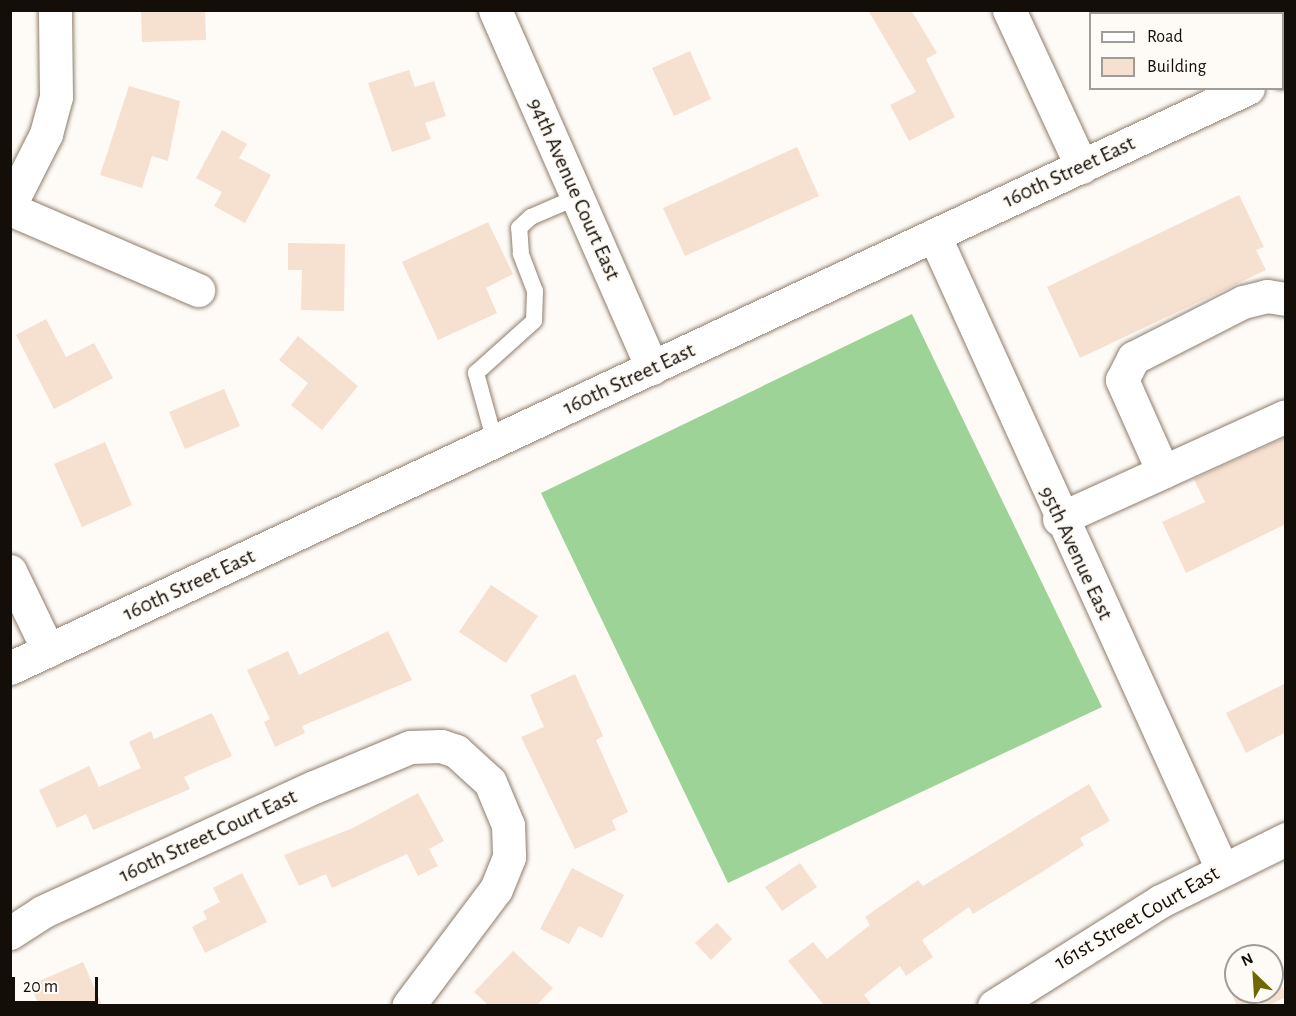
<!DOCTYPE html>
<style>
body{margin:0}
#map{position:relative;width:1296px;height:1016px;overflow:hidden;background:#fefbf7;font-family:"Alegreya Sans",sans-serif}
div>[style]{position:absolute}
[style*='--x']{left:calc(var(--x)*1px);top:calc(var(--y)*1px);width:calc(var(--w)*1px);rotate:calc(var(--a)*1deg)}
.forest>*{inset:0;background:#9dd396}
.building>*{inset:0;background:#f6e0d0}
.roads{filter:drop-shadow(0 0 2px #8e7d6c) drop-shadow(0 0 2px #8e7d6c)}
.service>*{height:16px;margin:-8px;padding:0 8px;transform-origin:8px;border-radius:8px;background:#fff}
.minor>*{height:33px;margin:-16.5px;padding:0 16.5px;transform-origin:16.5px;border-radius:16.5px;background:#fff}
.secondary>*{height:33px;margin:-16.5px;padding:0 16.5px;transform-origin:16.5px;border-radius:16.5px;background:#fff}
span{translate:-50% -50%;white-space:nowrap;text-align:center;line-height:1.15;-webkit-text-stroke:4.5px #fefbf7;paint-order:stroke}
.street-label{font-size:22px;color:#140e08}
.frame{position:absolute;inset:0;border:12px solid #140e08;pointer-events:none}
.legend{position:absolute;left:1089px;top:12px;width:195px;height:78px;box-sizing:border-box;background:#fefbf7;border:2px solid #a09c97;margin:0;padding:8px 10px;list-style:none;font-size:18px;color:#140e08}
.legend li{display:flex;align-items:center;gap:12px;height:30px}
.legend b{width:30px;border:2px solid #a09c97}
.north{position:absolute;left:1224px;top:944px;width:60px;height:60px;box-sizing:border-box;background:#fefbf7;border:2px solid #a09c97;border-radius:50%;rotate:335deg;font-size:16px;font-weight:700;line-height:24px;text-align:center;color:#140e08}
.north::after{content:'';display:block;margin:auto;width:21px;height:27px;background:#6e6800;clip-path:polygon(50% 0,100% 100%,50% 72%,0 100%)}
.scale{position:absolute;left:12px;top:977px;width:86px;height:27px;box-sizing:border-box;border:3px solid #140e08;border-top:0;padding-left:8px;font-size:18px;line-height:21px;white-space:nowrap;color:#140e08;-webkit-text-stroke:4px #fefbf7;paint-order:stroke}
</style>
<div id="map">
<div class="forest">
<i style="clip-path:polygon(912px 314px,1102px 707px,728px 883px,541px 493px)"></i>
</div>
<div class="building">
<i style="clip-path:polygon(141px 10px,205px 10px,206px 40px,142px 42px)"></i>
<i style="clip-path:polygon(868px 10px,911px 10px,937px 53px,926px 59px,955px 117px,909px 141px,890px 105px,916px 92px)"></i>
<i style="clip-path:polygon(690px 51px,711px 99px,674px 116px,652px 68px)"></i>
<i style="clip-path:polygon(409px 70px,415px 87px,434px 81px,446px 116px,425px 123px,431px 139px,392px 152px,368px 83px)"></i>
<i style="clip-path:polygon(129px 86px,180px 101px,168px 161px,152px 156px,142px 188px,100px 175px)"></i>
<i style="clip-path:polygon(222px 130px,247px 144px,239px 158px,271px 175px,245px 223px,214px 206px,222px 192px,196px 178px)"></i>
<i style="clip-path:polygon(797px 147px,819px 196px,685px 256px,663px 208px)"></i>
<i style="clip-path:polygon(1239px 195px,1264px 247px,1256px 250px,1266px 270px,1080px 358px,1047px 287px)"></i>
<i style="clip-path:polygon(488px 222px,513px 274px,486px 288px,497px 313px,438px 340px,402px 262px)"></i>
<i style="clip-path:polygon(288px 243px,345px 244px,344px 311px,301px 310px,302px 270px,288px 270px)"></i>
<i style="clip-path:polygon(46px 319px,66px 357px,94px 343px,113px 378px,54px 409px,16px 335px)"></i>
<i style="clip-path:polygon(298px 336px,358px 386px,322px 430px,291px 405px,308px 383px,279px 360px)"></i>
<i style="clip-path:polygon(224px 389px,240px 426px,185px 449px,169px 412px)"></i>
<i style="clip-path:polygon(1286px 437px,1286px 524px,1186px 573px,1162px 522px,1205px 502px,1194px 479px)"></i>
<i style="clip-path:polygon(105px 442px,132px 505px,82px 527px,54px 464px)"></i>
<i style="clip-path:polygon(491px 585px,538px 616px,506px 663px,459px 632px)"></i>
<i style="clip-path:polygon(388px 631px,412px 680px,302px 726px,305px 733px,275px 747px,264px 722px,270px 719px,247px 670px,288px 651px,299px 675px)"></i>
<i style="clip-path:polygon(575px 674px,603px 736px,596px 740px,628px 812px,612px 820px,616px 830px,575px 849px,521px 737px,544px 727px,530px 695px)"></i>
<i style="clip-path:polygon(1286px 683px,1286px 732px,1246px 753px,1226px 713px)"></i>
<i style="clip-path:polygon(212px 713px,232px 756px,184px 777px,190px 789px,93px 830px,86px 814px,57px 828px,39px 790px,89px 766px,99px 787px,141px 768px,129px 742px,151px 731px,154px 739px)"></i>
<i style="clip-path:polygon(1089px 784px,1110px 821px,1080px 838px,1084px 845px,1042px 872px,973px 914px,969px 907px,922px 940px,933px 957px,906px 976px,900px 966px,864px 995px,872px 1005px,824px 1005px,788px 961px,813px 942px,827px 959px,870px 925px,865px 917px,918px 880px,923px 886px)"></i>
<i style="clip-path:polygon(418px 793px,444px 841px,429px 849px,438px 866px,418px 876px,407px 854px,332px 888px,326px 874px,299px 886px,284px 855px,353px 828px)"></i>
<i style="clip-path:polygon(800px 863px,817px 887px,782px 911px,765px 887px)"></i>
<i style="clip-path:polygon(572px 868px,624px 895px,602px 938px,579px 926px,569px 944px,540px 929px)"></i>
<i style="clip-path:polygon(242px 873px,267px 922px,205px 953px,192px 927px,207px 919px,203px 911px,220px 902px,213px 888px)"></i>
<i style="clip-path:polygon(717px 923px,732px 939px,711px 960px,695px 943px)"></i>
<i style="clip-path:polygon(513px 951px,553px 988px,537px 1005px,488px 1005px,474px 992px)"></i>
<i style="clip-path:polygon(1273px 961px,1286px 997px,1269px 1005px,1237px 1005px,1227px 985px,1236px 980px,1236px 992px,1272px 992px)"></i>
<i style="clip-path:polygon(83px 962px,102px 1005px,39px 1005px,30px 985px)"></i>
</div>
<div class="roads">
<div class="service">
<i style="--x:495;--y:442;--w:72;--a:-105.4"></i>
<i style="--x:476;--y:373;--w:78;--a:-41.9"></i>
<i style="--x:534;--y:321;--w:30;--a:-88"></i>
<i style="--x:535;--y:291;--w:40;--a:-111"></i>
<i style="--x:521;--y:254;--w:26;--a:-94"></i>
<i style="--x:519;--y:228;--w:16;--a:-43"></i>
<i style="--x:531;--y:217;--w:50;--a:-23.5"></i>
</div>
<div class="minor">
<i style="--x:495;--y:10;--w:391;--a:66.3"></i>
<i style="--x:1009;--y:10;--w:173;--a:65.1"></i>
<i style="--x:10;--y:205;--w:80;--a:-63.1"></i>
<i style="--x:46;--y:134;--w:38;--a:-75"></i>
<i style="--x:56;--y:97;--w:87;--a:-90.7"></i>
<i style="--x:10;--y:209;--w:205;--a:23.3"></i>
<i style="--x:934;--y:235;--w:696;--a:65.57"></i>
<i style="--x:1163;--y:472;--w:101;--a:-114"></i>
<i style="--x:1122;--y:380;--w:25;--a:-63"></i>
<i style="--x:1133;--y:358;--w:123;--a:-27"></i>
<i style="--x:1243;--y:302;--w:25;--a:-14"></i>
<i style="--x:1267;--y:296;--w:19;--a:9"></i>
<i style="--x:1059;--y:519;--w:249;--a:-24.4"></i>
<i style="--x:10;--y:571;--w:88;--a:64.3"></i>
<i style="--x:10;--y:933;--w:38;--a:-33"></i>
<i style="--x:42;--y:912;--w:299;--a:-24.7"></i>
<i style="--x:314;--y:787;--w:104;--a:-22.6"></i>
<i style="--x:410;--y:747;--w:31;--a:-2"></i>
<i style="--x:441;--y:746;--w:16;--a:18"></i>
<i style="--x:456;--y:751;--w:46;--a:42.4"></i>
<i style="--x:490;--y:782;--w:47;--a:67.3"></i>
<i style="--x:508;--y:825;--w:32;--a:88"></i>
<i style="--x:509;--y:857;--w:35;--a:112"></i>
<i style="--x:496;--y:889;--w:146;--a:126.9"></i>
<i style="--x:994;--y:1006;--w:197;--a:-32.2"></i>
<i style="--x:1161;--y:901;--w:140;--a:-26.4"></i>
</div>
<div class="secondary">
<i style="--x:1282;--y:72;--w:4;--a:-14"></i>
<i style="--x:10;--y:668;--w:1367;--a:-25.1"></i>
</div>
</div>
<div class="street-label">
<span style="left:1069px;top:172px;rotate:-25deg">160th Street East</span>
<span style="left:574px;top:189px;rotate:66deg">94th Avenue Court East</span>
<span style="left:629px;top:379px;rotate:-25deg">160th Street East</span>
<span style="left:1076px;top:553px;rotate:65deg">95th Avenue East</span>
<span style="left:189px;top:585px;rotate:-25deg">160th Street East</span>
<span style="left:208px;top:836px;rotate:-25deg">160th Street Court East</span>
<span style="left:1137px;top:918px;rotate:-30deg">161st Street Court East</span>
</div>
<div class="frame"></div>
<ul class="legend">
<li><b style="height:8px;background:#fff"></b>Road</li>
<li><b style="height:16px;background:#f6e0d0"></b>Building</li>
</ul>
<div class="north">N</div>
<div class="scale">20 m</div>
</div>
